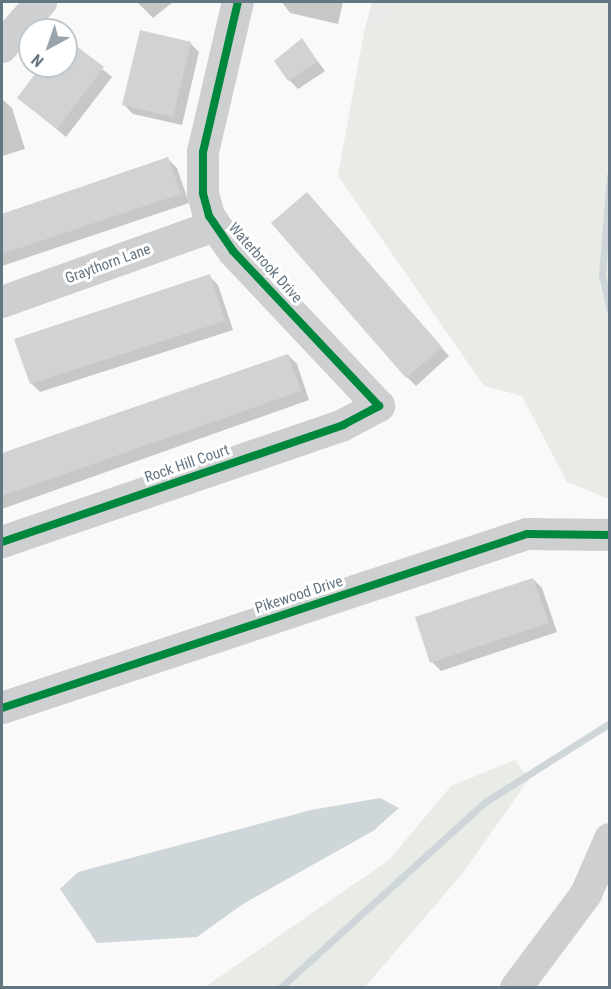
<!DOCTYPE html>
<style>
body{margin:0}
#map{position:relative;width:611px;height:989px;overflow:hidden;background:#f9f9f9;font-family:"Roboto Condensed",sans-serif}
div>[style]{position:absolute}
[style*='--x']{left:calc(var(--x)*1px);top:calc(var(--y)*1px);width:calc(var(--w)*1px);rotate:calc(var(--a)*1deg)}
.built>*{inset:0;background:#e8e9e9}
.green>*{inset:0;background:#e8ebe6}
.water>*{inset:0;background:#ced6d9}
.shadow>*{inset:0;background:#0003}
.stream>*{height:7px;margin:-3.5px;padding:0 3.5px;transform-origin:3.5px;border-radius:3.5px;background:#ced6d9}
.building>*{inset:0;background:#d0d2d3}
.minor>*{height:32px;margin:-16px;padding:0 16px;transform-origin:16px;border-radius:16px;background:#cecfd0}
.cycleway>*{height:8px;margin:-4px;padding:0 4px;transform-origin:4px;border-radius:4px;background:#00873e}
span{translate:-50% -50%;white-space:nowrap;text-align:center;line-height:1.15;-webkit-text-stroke:6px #fff;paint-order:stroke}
.street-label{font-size:15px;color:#657683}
.frame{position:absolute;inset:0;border:3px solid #657683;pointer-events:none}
.north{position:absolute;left:18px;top:18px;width:60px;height:60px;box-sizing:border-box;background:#fff;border:2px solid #c1c8cd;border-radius:50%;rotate:220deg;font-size:16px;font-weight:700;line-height:24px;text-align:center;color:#657683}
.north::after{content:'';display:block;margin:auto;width:21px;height:27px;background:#99a4ac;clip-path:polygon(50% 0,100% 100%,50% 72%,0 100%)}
</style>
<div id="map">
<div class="built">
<i style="clip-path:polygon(372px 2px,402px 2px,364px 32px)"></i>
</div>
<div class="green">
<i style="clip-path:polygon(402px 2px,609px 2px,609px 499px,567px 482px,522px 396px,484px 386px,338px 176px,364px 32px)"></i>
<i style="clip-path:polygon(515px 760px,529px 779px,462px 874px,365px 987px,205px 987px,389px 860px,451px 786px)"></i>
</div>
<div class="water">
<i style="clip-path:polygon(380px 798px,399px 808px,373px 831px,243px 904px,197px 937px,97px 943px,60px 889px,78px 872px,311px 810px)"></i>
</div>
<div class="shadow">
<i style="clip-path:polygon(137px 2px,173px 2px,153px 18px)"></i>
<i style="clip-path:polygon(282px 2px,343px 2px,338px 24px,290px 13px)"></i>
<i style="clip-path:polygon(66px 40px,112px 77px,66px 137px,19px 98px,43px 66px,66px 66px)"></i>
<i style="clip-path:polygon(302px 40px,325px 71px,298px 89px,289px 80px)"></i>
<i style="clip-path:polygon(190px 43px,199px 52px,182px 125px,133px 114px,124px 105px)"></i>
<i style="clip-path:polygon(2px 99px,12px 108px,25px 149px,2px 156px)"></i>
<i style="clip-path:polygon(168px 159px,177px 168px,189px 203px,2px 266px,2px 214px)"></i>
<i style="clip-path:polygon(316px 203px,449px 356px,416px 386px,407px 377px)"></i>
<i style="clip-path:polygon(209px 276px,218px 285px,233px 330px,40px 392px,31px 383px)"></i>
<i style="clip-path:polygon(288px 355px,297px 364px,309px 400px,2px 509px,2px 456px)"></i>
<i style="clip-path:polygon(533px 579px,542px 588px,557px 632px,441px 671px,432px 662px)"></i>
</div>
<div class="stream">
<i style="--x:610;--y:176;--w:99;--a:94.6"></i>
<i style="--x:602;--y:275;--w:37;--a:77"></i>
<i style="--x:280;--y:988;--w:277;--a:-42.2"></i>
<i style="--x:485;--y:802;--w:148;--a:-32.3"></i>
</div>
<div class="building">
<i style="clip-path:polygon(140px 30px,191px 42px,173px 117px,122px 105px)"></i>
<i style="clip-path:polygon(66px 38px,104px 67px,57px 129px,17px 98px,41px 66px,66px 66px)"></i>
<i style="clip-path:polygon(302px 38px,318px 62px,288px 81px,274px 61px)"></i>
<i style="clip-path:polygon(168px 157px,181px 194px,2px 254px,2px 214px)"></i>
<i style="clip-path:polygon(307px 192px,442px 347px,406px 378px,271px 223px)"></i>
<i style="clip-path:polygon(210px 274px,225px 321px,30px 384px,14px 339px)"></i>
<i style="clip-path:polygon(288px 354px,301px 391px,2px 496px,2px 453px)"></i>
<i style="clip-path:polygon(533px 578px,549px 623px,430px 663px,415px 617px)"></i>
</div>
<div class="minor">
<i style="--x:2;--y:47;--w:60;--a:-49.1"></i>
<i style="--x:2;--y:302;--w:225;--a:-19.7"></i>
<i style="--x:2;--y:542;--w:361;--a:-18.9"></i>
<i style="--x:343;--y:425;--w:41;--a:-27.8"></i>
<i style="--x:379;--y:406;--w:213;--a:-133.3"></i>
<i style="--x:233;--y:251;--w:42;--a:-124.4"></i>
<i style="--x:209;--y:216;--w:24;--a:-105"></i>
<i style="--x:203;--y:193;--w:41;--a:-90"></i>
<i style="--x:203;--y:152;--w:154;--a:-76.9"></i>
<i style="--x:2;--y:708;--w:553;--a:-18.34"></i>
<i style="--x:527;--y:534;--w:83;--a:0.7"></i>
<i style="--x:516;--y:988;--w:117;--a:-53.3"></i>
<i style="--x:586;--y:894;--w:60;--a:-66.4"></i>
</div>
<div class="cycleway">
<i style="--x:2;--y:542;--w:361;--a:-18.9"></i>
<i style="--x:343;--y:425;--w:41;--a:-27.8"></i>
<i style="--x:379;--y:406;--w:213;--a:-133.3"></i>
<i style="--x:233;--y:251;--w:42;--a:-124.4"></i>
<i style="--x:209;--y:216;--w:24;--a:-105"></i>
<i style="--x:203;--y:193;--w:41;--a:-90"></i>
<i style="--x:203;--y:152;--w:154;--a:-76.9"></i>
<i style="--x:2;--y:708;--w:553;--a:-18.34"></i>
<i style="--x:527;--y:534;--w:83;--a:0.7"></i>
</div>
<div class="street-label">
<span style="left:265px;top:263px;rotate:48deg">Waterbrook Drive</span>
<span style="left:108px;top:264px;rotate:-20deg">Graythorn Lane</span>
<span style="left:187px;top:464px;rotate:-19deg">Rock Hill Court</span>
<span style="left:299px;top:595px;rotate:-18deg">Pikewood Drive</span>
</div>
<div class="frame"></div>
<div class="north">N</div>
</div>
